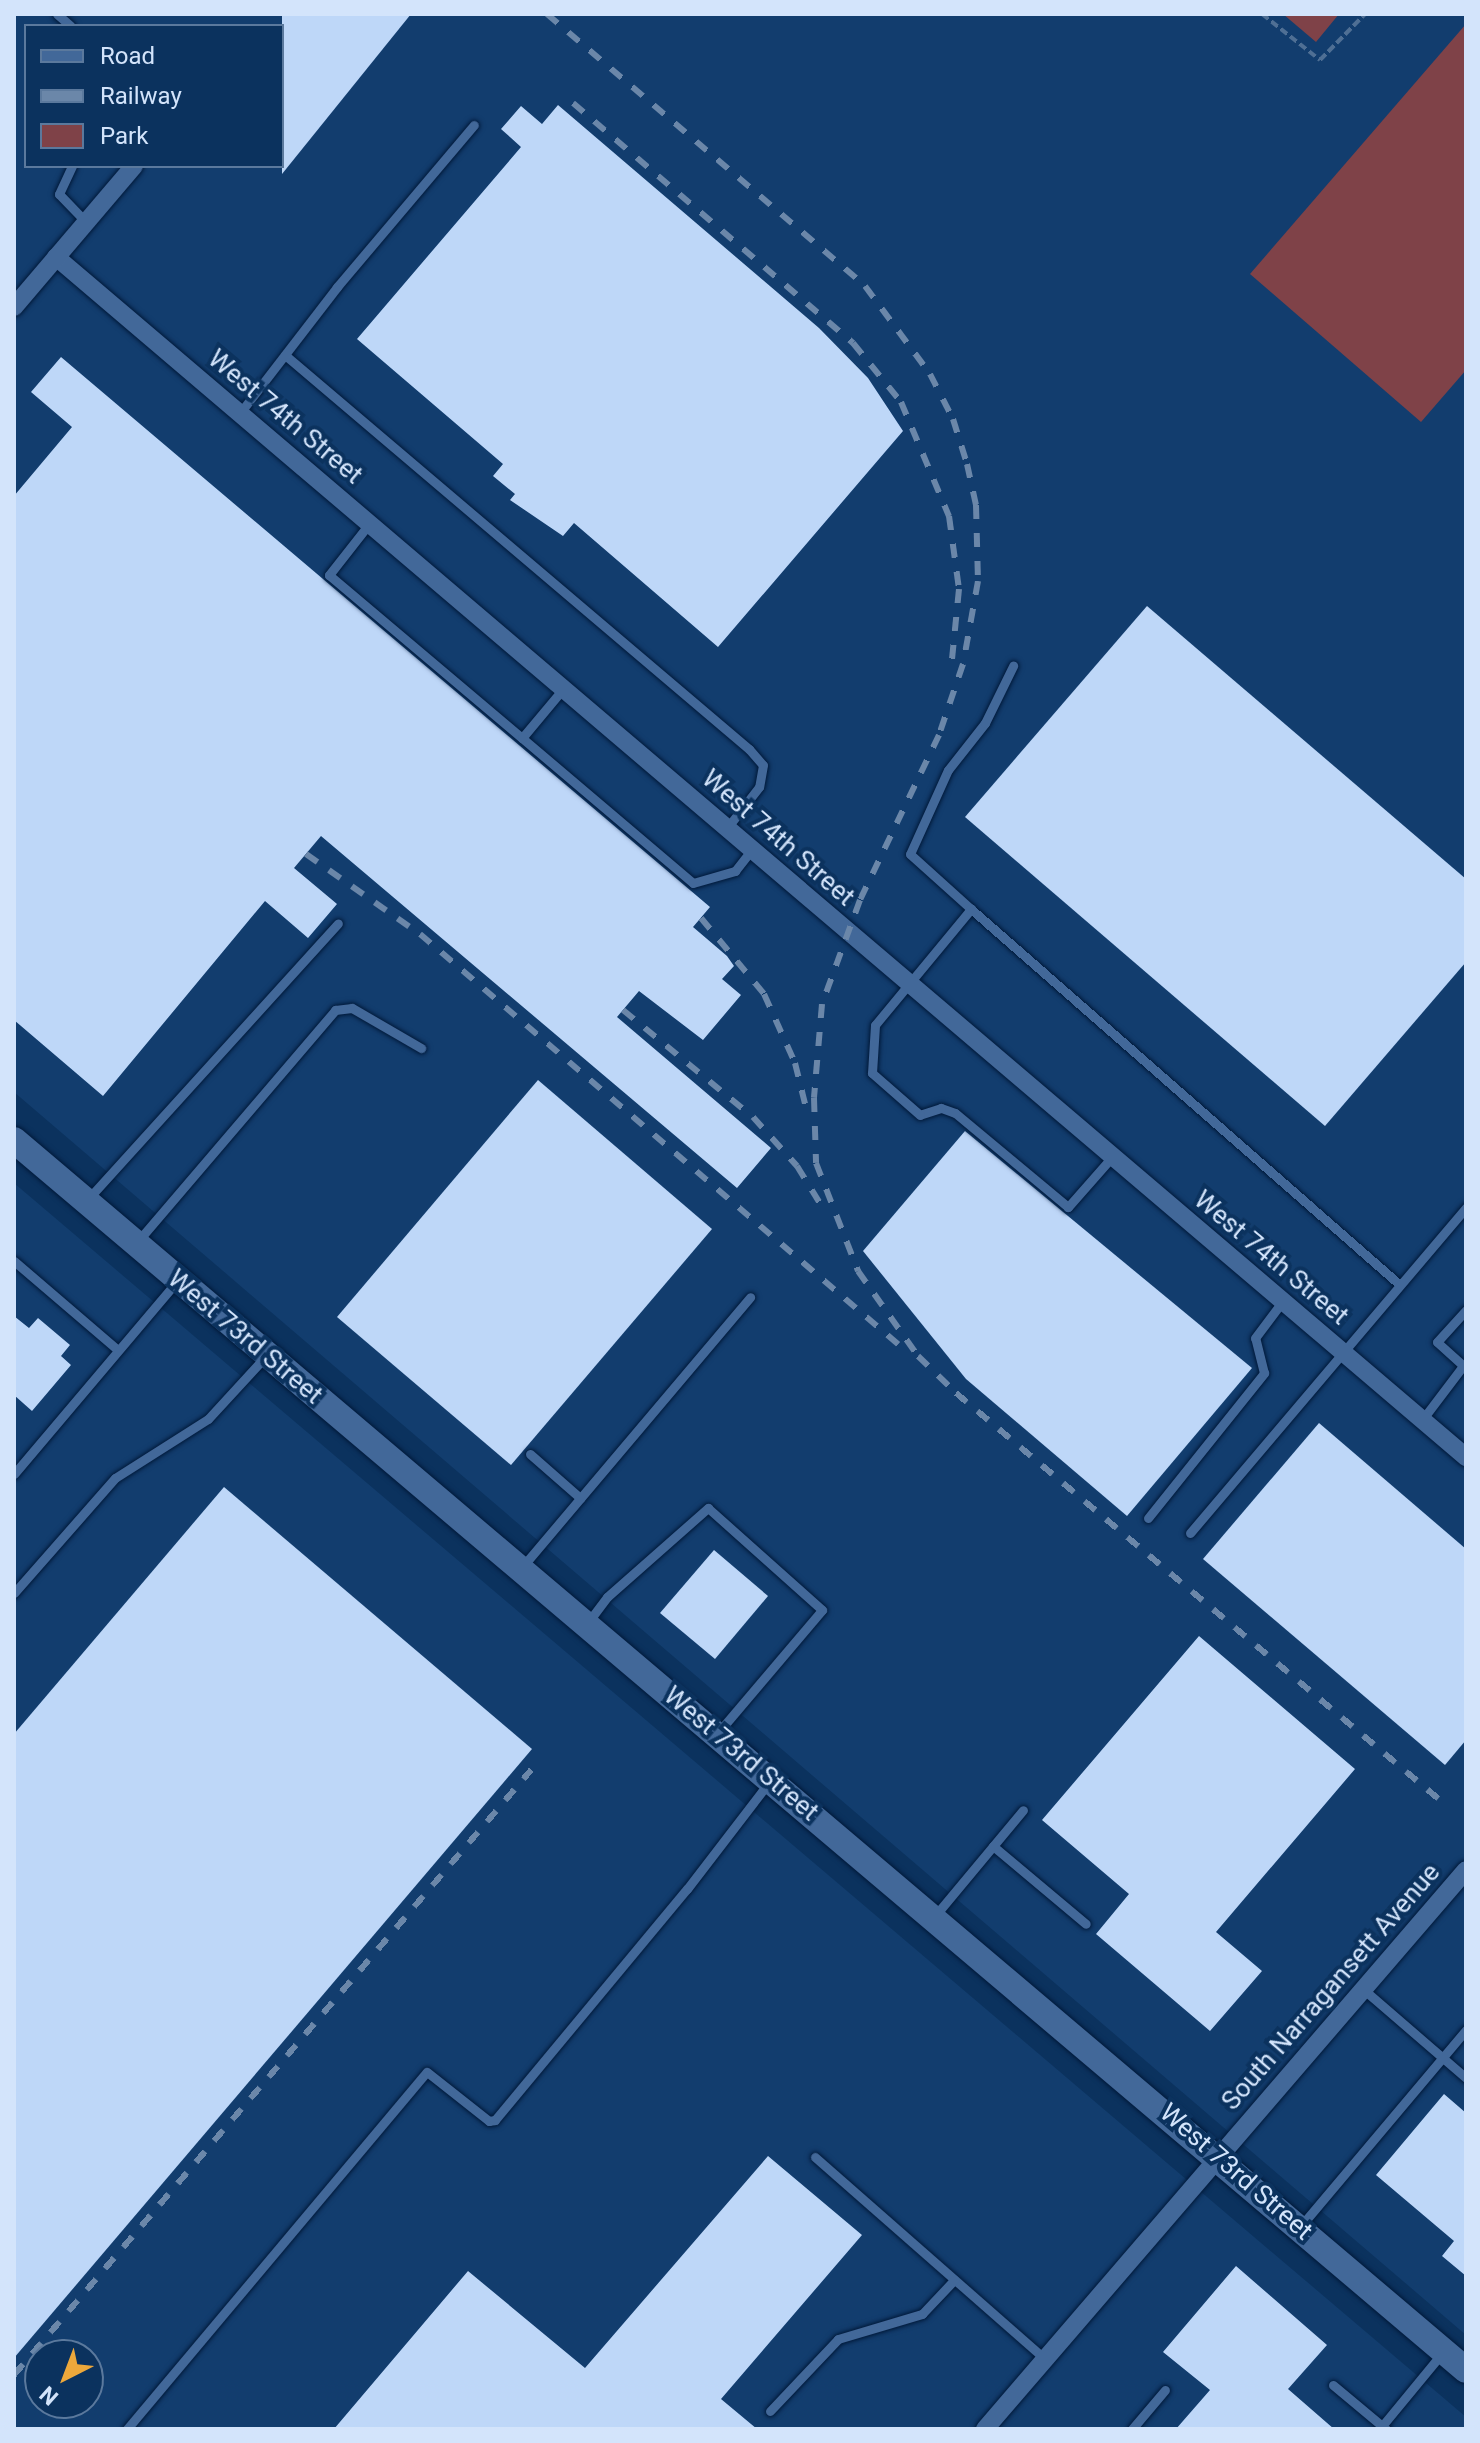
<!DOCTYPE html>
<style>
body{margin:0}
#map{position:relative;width:1480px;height:2443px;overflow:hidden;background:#0b325e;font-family:Roboto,sans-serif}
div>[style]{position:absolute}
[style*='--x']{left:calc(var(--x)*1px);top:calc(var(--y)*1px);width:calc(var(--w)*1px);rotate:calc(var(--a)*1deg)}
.built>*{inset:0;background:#123d6e}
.green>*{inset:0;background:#7f4248}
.building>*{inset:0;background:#bed7f8}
.path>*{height:4px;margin-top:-2px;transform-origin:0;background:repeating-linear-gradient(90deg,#4f6f94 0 8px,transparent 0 12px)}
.roads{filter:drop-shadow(0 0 2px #001939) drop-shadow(0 0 2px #001939)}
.lane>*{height:9px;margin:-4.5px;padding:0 4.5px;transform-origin:4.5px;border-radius:4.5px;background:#426899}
.street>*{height:18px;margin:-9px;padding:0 9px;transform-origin:9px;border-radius:9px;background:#426899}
.secondary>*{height:26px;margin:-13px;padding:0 13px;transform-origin:13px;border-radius:13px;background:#426899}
.rail>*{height:6px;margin-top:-3px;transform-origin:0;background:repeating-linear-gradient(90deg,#6b87a9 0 14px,transparent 0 28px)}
span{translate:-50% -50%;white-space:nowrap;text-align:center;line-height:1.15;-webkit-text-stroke:8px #0b325e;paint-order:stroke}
.street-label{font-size:26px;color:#d3e4fb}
.frame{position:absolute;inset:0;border:16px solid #d3e4fb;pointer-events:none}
.legend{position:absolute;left:24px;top:24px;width:260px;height:144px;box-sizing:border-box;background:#0b325e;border:2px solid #5b799d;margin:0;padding:10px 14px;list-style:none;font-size:24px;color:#d3e4fb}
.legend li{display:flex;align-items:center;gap:16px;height:40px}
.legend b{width:40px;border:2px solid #5b799d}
.north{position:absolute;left:24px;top:2339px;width:80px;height:80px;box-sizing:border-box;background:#0b325e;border:2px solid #5b799d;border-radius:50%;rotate:222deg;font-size:22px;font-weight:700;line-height:32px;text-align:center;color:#d3e4fb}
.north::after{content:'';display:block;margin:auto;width:28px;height:36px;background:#eda83b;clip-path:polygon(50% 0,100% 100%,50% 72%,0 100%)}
</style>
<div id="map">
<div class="built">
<i style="clip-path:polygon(evenodd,14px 14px,1466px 14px,1466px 2335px,14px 1092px,14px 14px,26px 26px,282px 26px,282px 166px,26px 166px,26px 26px)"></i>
<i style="clip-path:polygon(evenodd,14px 1183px,1466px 2417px,1466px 2429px,14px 2429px,14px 1183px,40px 2355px,88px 2355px,88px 2403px,40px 2403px,40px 2355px)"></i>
</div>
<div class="green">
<i style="clip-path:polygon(1283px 14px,1339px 14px,1316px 42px)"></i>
<i style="clip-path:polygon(1466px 24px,1466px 370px,1421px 422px,1250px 274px)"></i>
</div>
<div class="building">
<i style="clip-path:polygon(282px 14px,411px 14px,282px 174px)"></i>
<i style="clip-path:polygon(558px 105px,819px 328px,868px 378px,903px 431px,718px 647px,574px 523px,563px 536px,510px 500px,515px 494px,493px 476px,503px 464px,357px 339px,521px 147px,501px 129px,521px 106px,542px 124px)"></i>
<i style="clip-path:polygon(61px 357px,710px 907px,693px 927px,727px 956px,734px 966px,722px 979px,741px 995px,703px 1040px,639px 991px,617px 1017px,771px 1148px,737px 1188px,321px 836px,294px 868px,337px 904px,308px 938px,265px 901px,103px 1096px,14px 1020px,14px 496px,72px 427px,31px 392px)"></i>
<i style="clip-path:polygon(1147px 606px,1466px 879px,1466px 962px,1325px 1126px,965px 817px)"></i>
<i style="clip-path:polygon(538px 1080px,712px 1229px,511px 1465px,337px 1317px)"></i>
<i style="clip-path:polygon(965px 1131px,1252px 1368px,1127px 1516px,966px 1379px,863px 1251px)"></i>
<i style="clip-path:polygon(14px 1316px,29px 1328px,38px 1318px,70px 1345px,61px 1356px,71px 1365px,32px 1411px,14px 1395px)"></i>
<i style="clip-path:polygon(1319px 1423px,1466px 1549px,1466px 1740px,1445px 1765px,1203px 1559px)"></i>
<i style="clip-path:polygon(224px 1487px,532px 1749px,14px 2358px,14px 1734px)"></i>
<i style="clip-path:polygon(714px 1550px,768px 1596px,715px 1659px,660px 1613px)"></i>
<i style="clip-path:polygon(1199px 1636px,1355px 1769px,1216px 1932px,1262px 1971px,1210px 2031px,1096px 1934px,1129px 1894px,1042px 1820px)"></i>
<i style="clip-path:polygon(1444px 2094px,1466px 2113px,1466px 2276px,1442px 2256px,1454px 2241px,1376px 2175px)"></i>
<i style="clip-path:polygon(768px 2156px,862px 2235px,721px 2399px,757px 2429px,334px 2429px,468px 2271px,585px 2368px)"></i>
<i style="clip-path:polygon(1236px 2266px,1327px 2345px,1288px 2389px,1334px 2429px,1176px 2429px,1210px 2390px,1163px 2352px)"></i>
</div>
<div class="path">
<i style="--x:1262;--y:14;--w:74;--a:38.4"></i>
<i style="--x:1320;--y:60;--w:64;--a:-45.6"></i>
</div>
<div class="roads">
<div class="lane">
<i style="--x:57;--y:14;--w:18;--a:41"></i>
<i style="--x:72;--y:166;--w:31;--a:115"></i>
<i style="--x:59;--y:194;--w:39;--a:46"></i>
<i style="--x:285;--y:355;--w:609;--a:40.34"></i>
<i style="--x:749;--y:749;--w:21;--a:49"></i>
<i style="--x:763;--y:765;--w:22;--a:100"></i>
<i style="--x:759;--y:787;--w:52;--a:128"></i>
<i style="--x:240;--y:413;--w:159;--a:-52.4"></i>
<i style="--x:337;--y:287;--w:212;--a:-49.8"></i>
<i style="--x:369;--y:524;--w:65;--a:128.1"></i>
<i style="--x:329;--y:575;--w:253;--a:40.2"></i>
<i style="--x:522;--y:738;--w:224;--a:40.3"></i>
<i style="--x:693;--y:883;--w:44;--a:-15.9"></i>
<i style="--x:735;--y:871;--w:28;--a:-52"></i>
<i style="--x:522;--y:738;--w:64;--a:-50.1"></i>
<i style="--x:971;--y:909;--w:82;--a:-138"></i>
<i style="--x:910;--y:854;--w:92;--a:-65.7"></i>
<i style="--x:948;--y:770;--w:60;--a:-51.8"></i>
<i style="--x:985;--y:723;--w:64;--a:-63.8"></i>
<i style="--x:1112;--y:1157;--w:67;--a:131.3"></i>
<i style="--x:1068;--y:1207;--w:147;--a:-140.2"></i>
<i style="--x:955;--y:1113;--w:15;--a:-160"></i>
<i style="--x:941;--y:1108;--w:22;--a:162"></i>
<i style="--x:920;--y:1115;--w:64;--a:-138.8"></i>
<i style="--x:872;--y:1073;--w:48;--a:-86.4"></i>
<i style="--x:875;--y:1025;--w:151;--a:-50.4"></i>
<i style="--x:971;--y:909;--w:570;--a:41.23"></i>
<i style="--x:88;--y:1199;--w:372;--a:-47.8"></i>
<i style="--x:138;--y:1241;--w:304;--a:-49.5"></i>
<i style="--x:335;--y:1010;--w:17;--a:-7"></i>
<i style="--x:352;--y:1008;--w:80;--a:30.1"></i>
<i style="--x:14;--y:1261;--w:137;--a:40.6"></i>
<i style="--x:1466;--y:1310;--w:43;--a:132.2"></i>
<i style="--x:1437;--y:1342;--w:39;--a:42"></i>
<i style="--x:1422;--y:1420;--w:68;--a:-52.8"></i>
<i style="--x:530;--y:1454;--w:67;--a:41.3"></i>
<i style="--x:14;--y:1474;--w:251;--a:-49.8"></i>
<i style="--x:1148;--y:1518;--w:186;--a:-51.3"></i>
<i style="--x:1264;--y:1373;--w:36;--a:-104"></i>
<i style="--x:1255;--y:1338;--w:45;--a:-53.1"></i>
<i style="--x:1190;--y:1533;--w:427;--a:-49.7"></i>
<i style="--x:523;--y:1566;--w:352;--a:-49.8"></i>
<i style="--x:14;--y:1593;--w:153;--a:-48.7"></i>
<i style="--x:115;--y:1478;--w:110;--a:-32.4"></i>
<i style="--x:208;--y:1419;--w:84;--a:-47.4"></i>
<i style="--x:589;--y:1621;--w:30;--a:-53"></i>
<i style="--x:607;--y:1597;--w:135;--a:-41.4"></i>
<i style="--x:708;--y:1508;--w:153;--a:41.8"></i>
<i style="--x:822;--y:1610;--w:162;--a:130.3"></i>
<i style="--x:993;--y:1846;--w:121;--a:40"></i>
<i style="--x:934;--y:1917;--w:139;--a:-50.2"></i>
<i style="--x:1363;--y:1989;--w:136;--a:40.8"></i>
<i style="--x:815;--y:2157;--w:306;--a:41.3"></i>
<i style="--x:1300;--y:2227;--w:258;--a:-49.9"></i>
<i style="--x:1333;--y:2385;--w:64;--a:39.9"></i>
<i style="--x:770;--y:2411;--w:99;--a:-46.6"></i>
<i style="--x:838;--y:2339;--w:88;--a:-16.6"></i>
<i style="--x:922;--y:2314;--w:47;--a:-46.7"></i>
<i style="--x:127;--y:2429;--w:466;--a:-50"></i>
<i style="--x:427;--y:2072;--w:79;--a:38.3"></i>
<i style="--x:489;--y:2121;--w:6;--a:-9"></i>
<i style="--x:495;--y:2120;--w:300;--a:-50.3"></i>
<i style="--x:687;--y:1889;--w:135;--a:-52.5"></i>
<i style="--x:1132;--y:2429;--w:51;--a:-49.8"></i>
<i style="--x:1386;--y:2429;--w:5;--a:-143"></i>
<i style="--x:1382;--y:2426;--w:96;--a:-50.5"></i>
</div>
<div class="street">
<i style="--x:56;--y:257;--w:1852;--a:40.4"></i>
<i style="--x:14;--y:307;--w:185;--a:-49.6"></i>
<i style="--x:985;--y:2429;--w:737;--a:-49.29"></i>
</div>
<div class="secondary">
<i style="--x:14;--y:1140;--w:1903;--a:40.27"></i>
</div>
</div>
<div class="rail">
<i style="--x:547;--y:14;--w:418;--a:40.5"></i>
<i style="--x:865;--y:286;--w:109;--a:53.5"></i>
<i style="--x:930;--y:374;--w:51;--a:62.9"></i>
<i style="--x:953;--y:419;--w:47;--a:72.7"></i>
<i style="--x:967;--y:464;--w:42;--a:77.6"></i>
<i style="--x:976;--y:505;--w:76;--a:88.5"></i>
<i style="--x:978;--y:581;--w:84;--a:100.2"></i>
<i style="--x:963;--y:664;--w:75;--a:108.7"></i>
<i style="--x:939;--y:735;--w:183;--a:115.6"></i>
<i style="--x:860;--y:900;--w:111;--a:110.1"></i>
<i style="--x:822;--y:1004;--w:94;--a:94.9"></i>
<i style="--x:814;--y:1098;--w:65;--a:88.2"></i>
<i style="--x:816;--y:1163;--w:116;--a:68.7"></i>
<i style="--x:858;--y:1271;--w:104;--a:54.8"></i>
<i style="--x:918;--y:1356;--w:53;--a:44.2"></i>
<i style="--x:956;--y:1393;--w:642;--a:40.07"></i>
<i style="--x:573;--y:103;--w:369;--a:40.6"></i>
<i style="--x:853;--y:343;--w:76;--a:50.9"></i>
<i style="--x:901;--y:402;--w:124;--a:67.2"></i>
<i style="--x:949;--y:516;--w:74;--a:82.2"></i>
<i style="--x:959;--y:589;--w:80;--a:95.7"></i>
<i style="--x:306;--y:854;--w:139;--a:35.1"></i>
<i style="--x:420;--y:934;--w:630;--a:40.62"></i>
<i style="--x:701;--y:918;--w:99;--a:50.3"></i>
<i style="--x:764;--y:994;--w:76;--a:65.8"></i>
<i style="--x:795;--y:1063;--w:50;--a:76.2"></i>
<i style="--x:623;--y:1010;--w:168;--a:39.5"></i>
<i style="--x:753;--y:1117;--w:66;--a:48.1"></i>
<i style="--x:797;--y:1166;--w:46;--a:58.4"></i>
<i style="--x:14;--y:2375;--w:796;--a:-49.48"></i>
</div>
<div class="street-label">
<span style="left:285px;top:417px;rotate:40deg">West 74th Street</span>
<span style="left:778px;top:838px;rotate:41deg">West 74th Street</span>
<span style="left:1271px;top:1258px;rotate:40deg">West 74th Street</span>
<span style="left:245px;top:1337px;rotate:40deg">West 73rd Street</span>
<span style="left:741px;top:1754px;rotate:40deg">West 73rd Street</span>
<span style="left:1331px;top:1987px;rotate:-49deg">South Narragansett Avenue</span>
<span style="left:1236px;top:2172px;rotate:41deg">West 73rd Street</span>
</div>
<div class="frame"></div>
<ul class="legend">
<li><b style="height:10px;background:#426899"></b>Road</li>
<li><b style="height:10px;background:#6b87a9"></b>Railway</li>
<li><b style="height:22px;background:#7f4248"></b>Park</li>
</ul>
<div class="north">N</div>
</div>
